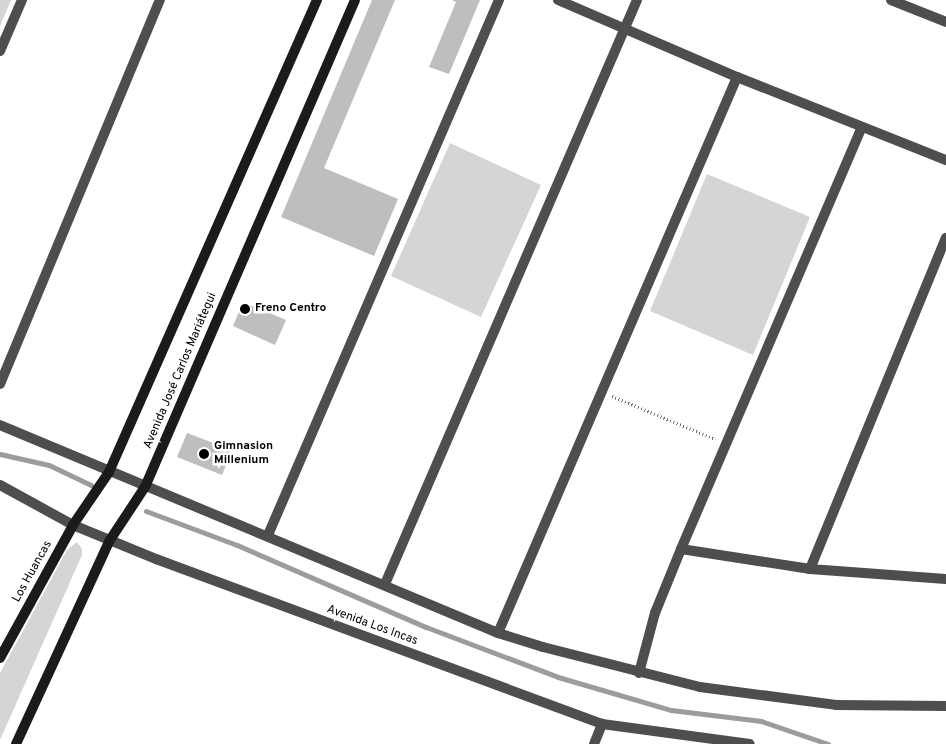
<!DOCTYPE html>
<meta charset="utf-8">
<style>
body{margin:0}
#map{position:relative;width:946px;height:744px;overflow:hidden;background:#fff;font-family:Overpass,sans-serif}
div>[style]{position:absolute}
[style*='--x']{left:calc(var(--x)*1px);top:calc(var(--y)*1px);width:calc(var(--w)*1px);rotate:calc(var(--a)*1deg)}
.green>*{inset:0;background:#d5d5d5}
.stream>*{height:5px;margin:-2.5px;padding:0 2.5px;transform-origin:2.5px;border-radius:2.5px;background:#9c9c9c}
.building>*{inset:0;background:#bebebe}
.path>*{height:3px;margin-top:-1.5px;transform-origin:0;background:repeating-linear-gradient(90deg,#707070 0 1px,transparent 0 3.5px)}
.minor>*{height:10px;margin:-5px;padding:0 5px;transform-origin:5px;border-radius:5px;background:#4e4e4e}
.tertiary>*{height:10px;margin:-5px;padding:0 5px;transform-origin:5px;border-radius:5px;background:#4e4e4e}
.secondary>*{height:10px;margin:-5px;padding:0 5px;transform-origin:5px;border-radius:5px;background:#1b1b1b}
.dots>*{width:14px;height:14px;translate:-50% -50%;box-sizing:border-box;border:2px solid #fff;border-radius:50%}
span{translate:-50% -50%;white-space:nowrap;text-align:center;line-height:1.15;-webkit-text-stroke:5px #fff;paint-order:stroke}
.poi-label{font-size:12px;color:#000;font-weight:700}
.left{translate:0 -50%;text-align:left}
.street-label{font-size:12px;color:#000}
</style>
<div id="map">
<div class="green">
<i style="clip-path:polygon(0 0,11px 0,0 26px)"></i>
<i style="clip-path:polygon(450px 143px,541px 185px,481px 317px,391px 276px)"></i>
<i style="clip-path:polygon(707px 174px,810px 217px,753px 355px,650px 311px)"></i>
<i style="clip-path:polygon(77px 542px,82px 549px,82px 555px,0 740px,0 673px,67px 550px)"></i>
</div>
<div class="stream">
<i style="--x:0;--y:454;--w:50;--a:12.7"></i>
<i style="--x:49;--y:465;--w:47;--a:25.5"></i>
<i style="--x:146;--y:511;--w:97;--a:20.5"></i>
<i style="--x:237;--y:545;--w:206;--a:23.5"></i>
<i style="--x:426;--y:627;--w:141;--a:20.7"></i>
<i style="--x:558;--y:677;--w:118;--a:16.3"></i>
<i style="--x:671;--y:710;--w:91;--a:7"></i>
<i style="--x:761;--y:721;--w:71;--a:18.9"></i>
</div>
<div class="building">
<i style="clip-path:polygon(372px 0,395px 0,324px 168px,398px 199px,374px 256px,281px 217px)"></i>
<i style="clip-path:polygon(452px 0,480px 0,449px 74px,429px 67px,456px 2px)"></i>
<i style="clip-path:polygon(243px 302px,286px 320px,275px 345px,233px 326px)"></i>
<i style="clip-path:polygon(187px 433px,232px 450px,222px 475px,177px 457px)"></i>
</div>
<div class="path">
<i style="--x:612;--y:396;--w:112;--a:22.7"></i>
</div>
<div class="minor">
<i style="--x:558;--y:0;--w:195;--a:23.3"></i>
<i style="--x:737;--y:77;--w:225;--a:21.7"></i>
<i style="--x:891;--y:0;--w:59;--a:21.8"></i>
<i style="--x:0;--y:51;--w:56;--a:-66.7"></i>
<i style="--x:0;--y:384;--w:416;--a:-67.4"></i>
<i style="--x:0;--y:425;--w:540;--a:22.67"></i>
<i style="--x:498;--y:633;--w:47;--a:17.3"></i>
<i style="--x:543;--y:647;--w:162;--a:14.3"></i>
<i style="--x:700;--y:687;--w:137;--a:7.5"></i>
<i style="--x:836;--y:705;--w:110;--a:0.5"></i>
<i style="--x:268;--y:535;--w:583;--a:-66.65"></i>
<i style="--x:681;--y:549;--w:131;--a:8.8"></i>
<i style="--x:810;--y:569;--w:136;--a:4.2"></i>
<i style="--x:810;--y:569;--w:358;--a:-67.7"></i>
<i style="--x:385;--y:584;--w:636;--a:-66.66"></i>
<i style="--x:498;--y:633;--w:605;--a:-66.74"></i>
<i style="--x:639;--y:673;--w:62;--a:-75.1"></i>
<i style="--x:655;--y:613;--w:69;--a:-67.9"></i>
<i style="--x:681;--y:549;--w:459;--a:-66.8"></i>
<i style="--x:594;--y:744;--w:22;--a:-68"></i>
</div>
<div class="tertiary">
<i style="--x:0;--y:485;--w:83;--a:28.7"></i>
<i style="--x:73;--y:525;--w:90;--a:22.3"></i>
<i style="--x:156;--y:559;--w:476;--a:20.3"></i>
<i style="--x:602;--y:724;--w:149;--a:7.7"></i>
</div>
<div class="secondary">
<i style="--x:0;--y:658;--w:152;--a:-61.2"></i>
<i style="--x:73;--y:525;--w:64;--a:-55.8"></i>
<i style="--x:109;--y:472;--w:516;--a:-66.22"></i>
<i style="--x:16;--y:744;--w:225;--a:-65.3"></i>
<i style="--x:110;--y:540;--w:64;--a:-56.6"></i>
<i style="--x:145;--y:487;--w:530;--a:-66.67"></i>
</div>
<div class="dots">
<i style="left:245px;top:309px;background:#000"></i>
<i style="left:204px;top:454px;background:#000"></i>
</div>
<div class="poi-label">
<span class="left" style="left:255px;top:309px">Freno Centro</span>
<span class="left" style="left:214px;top:454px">Gimnasion<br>Millenium</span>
</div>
<div class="street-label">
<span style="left:181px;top:371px;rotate:-67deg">Avenida José Carlos Mariátegui</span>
<span style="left:33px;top:572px;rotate:-61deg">Los Huancas</span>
<span style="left:372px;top:626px;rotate:20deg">Avenida Los Incas</span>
</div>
</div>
